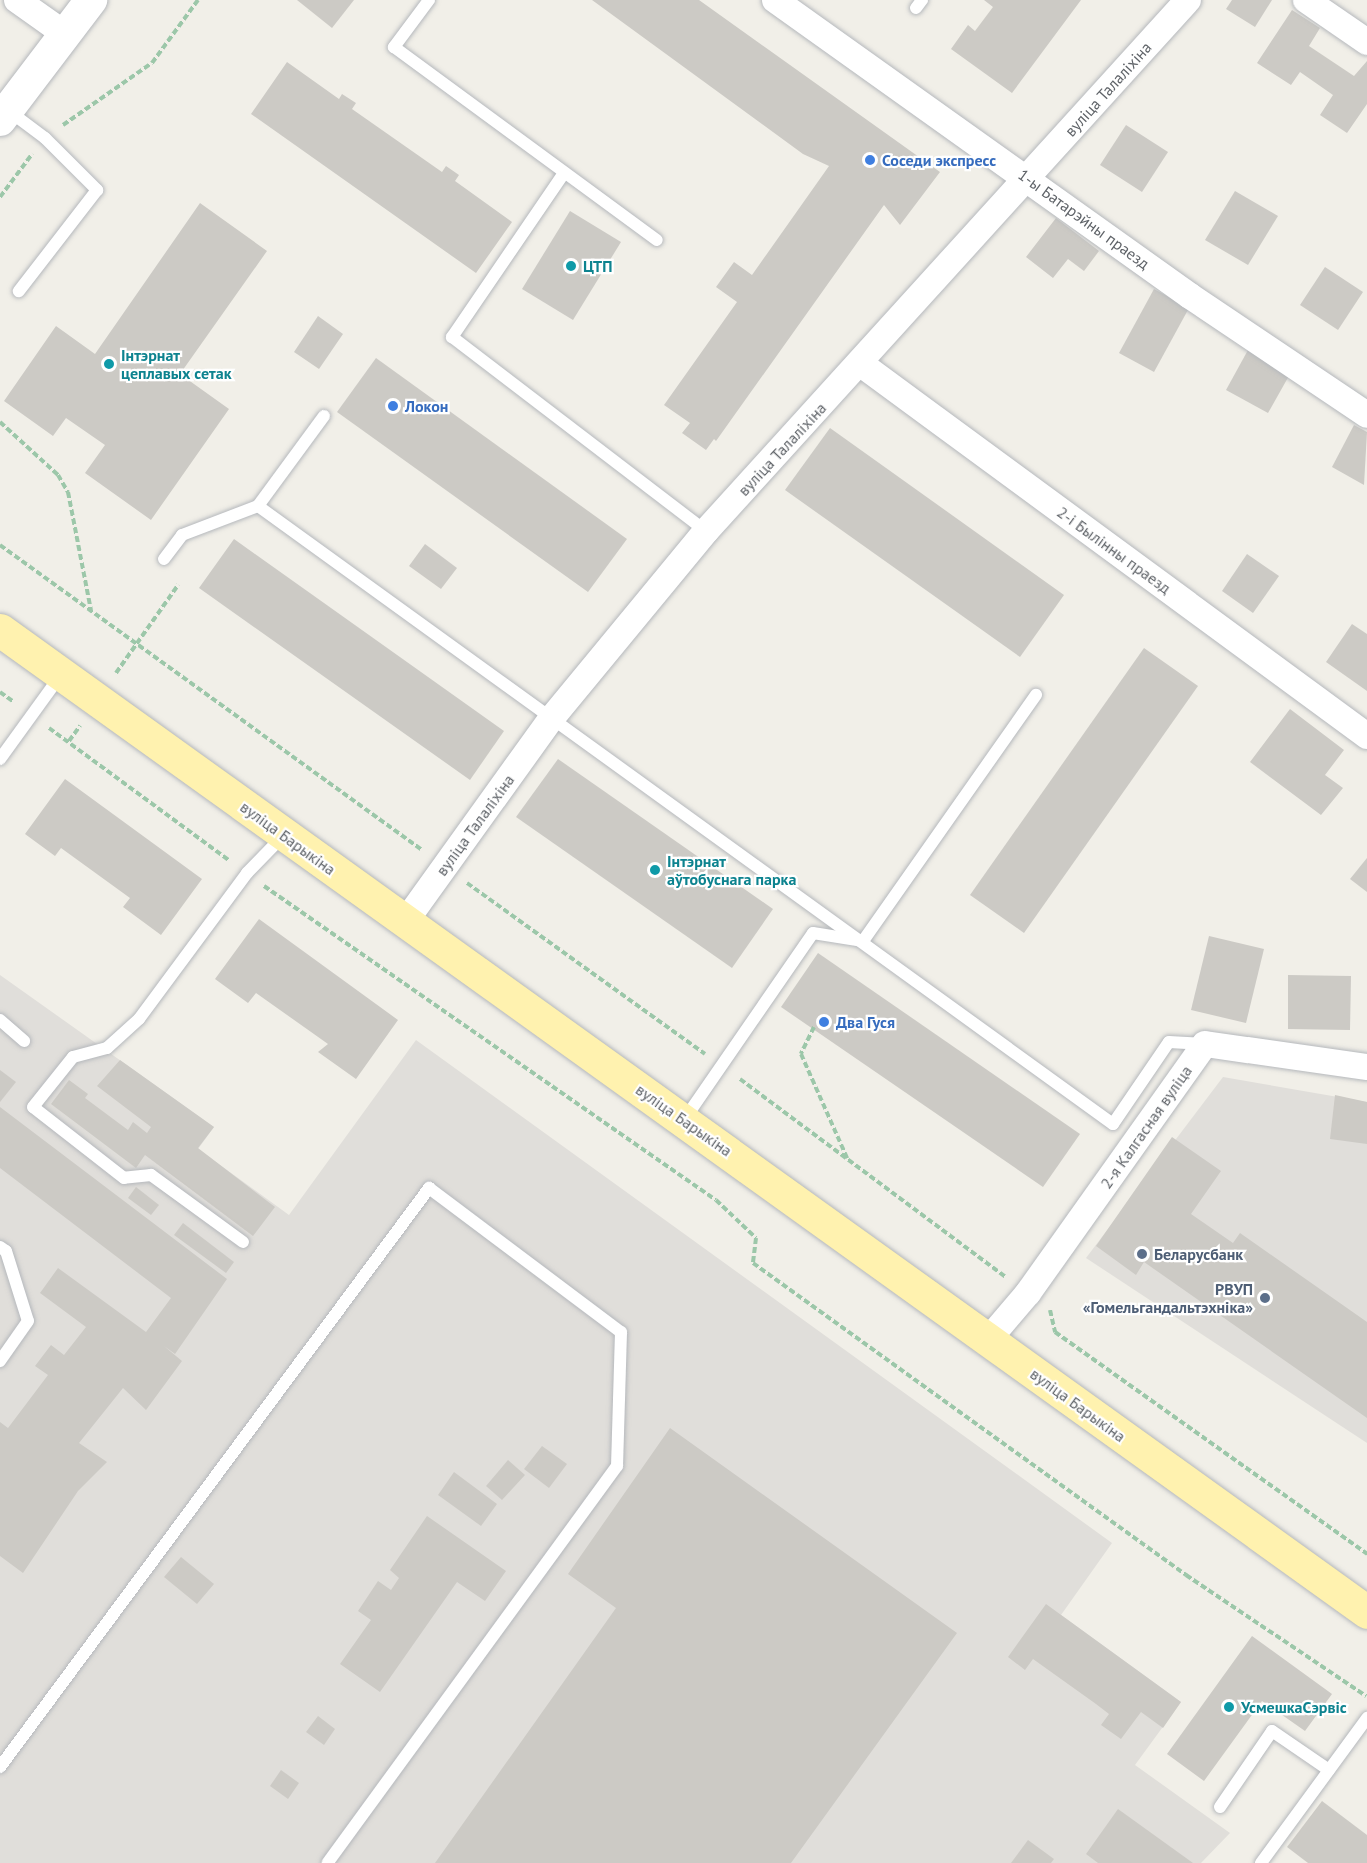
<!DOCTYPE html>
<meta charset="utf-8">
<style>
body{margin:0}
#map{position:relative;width:1367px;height:1863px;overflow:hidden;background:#f1efe8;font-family:"PT Sans",sans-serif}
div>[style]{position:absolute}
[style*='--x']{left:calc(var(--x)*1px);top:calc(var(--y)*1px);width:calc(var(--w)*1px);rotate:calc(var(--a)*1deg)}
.industrial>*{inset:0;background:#e0deda}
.building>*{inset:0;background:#cccac5}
.path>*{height:4px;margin-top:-2px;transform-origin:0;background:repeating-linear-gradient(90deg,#9cc7a9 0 6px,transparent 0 9px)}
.roads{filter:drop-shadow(0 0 2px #b5b8bc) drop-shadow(0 0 2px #b5b8bc)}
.service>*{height:12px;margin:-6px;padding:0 6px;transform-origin:6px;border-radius:6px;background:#fff}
.minor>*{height:26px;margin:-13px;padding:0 13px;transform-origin:13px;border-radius:13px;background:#fff}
.tertiary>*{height:32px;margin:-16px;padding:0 16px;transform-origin:16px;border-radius:16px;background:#fff}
.primary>*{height:33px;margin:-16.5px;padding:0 16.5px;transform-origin:16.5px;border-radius:16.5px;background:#fff2af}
.dots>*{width:16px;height:16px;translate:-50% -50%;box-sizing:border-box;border:3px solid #fff;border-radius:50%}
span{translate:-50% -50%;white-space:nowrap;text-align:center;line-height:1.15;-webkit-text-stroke:4.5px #fff;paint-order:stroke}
.street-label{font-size:16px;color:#5f6368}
.shop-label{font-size:16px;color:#366cbe;font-weight:700}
.left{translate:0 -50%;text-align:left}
.culture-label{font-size:16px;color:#0d838f;font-weight:700}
.service-label{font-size:16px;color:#4e5e75;font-weight:700}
.right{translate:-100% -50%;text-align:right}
</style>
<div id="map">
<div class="industrial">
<i style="clip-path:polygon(0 975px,214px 1127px,198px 1149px,289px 1215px,416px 1040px,1112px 1543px,1061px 1615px,1181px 1702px,1135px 1765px,1230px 1833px,1201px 1863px,0 1863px)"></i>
<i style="clip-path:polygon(1223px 1077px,1367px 1102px,1367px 1443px,1086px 1258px)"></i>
</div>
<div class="building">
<i style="clip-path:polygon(297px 0,354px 0,332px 28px)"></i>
<i style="clip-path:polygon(592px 0,699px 0,940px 172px,900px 225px,884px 205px,716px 441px,714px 439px,706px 450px,682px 433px,690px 423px,664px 405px,737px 302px,716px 287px,734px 262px,752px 275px,829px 166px,803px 154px)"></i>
<i style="clip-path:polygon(984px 0,1081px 0,1012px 93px,951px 49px,968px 25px,975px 31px,993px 7px)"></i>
<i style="clip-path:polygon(1232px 0,1272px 0,1255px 27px,1226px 9px)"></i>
<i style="clip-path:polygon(1292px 10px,1320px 28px,1309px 46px,1354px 76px,1367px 61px,1367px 104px,1347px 133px,1320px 115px,1333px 95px,1300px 72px,1291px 85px,1257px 63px)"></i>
<i style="clip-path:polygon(287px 62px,339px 99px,342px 94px,356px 103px,352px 109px,442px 172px,446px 166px,459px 175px,455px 181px,512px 222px,476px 273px,251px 114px)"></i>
<i style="clip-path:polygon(1126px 125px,1168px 152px,1142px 192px,1100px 165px)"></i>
<i style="clip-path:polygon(1235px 191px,1278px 216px,1248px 265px,1205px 240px)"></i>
<i style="clip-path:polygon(200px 203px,267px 251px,180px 374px,229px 409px,151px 520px,85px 473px,105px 445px,66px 418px,53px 436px,4px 401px,56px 326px,95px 354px)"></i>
<i style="clip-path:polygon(570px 211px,621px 242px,573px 320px,522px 289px)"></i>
<i style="clip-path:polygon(1056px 218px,1099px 251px,1084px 271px,1068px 259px,1053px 278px,1026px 257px)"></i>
<i style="clip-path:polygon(1325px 267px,1363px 292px,1338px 330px,1300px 305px)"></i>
<i style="clip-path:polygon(1154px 289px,1189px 308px,1154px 372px,1119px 353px)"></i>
<i style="clip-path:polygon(318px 316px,343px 334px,319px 369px,294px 352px)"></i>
<i style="clip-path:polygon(1248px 350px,1290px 374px,1268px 413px,1226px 390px)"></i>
<i style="clip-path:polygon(376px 358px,627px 539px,588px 592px,337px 412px)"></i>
<i style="clip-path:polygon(1354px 425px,1367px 432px,1364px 485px,1332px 467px)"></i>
<i style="clip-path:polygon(830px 428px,1064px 595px,1020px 657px,785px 490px)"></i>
<i style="clip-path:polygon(234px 539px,504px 731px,470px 780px,199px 588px)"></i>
<i style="clip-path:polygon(425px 544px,457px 568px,441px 589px,409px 566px)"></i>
<i style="clip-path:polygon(1247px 554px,1279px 576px,1253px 613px,1222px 591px)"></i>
<i style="clip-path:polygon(1352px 624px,1367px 634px,1367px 691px,1326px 662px)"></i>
<i style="clip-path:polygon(1144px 648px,1198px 686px,1024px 933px,970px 895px)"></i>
<i style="clip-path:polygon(1290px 709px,1344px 750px,1325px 775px,1343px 788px,1321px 815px,1250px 762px)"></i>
<i style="clip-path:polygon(558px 759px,773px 909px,732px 968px,516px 817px)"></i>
<i style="clip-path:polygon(65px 779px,202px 879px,161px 935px,123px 907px,130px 898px,61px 848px,55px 856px,25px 834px)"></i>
<i style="clip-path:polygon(1367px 858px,1367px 892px,1350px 879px)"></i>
<i style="clip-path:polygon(259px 919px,398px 1020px,356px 1079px,318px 1052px,328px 1044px,256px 993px,248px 1003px,215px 979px)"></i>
<i style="clip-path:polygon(1209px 936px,1264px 949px,1246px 1023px,1191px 1010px)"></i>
<i style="clip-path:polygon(818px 953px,1080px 1134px,1043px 1187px,781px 1007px)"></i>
<i style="clip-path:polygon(1288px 975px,1351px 976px,1350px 1030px,1288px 1029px)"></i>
<i style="clip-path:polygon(120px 1060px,214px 1127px,198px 1148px,275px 1207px,253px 1236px,145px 1155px,136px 1168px,51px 1104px,69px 1080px,88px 1094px,85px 1098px,128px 1130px,133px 1122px,147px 1133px,151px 1127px,97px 1086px)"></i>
<i style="clip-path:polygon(0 1070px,16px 1082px,0 1102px)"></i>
<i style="clip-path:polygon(1335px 1095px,1367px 1102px,1367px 1144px,1330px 1139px)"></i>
<i style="clip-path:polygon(0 1107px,227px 1279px,175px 1354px,164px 1346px,182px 1361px,146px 1410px,123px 1388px,79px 1443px,107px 1462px,78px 1491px,23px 1573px,0 1556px,0 1422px,8px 1428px,48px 1375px,35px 1366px,51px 1345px,64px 1355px,86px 1327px,40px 1293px,58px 1268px,146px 1332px,171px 1298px,0 1168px)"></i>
<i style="clip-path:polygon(1172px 1137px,1221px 1171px,1191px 1214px,1233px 1243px,1240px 1233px,1367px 1322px,1367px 1418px,1144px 1262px,1136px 1275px,1096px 1246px)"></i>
<i style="clip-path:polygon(136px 1187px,159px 1205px,151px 1215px,128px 1198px)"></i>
<i style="clip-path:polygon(183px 1223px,234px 1262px,226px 1273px,174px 1235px)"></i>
<i style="clip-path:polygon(670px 1428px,957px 1633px,791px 1863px,435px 1863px,616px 1608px,568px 1574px)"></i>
<i style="clip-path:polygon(542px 1446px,567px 1464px,549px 1488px,524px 1469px)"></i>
<i style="clip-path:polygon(508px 1460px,525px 1475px,502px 1500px,486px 1486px)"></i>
<i style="clip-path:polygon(454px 1472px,497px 1504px,481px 1526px,438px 1495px)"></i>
<i style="clip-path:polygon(427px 1516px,506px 1571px,485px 1601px,457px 1582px,380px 1692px,340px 1664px,371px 1620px,358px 1611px,378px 1581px,391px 1590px,399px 1578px,390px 1570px)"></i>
<i style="clip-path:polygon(181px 1557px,214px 1584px,197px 1604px,164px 1577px)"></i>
<i style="clip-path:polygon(1046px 1604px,1181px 1702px,1163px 1728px,1141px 1712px,1121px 1739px,1101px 1725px,1109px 1714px,1096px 1704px,1033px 1659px,1025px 1670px,1008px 1657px)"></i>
<i style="clip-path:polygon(1252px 1636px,1332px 1694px,1305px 1731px,1262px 1701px,1204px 1781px,1167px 1754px)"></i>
<i style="clip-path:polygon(318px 1716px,335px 1729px,324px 1745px,306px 1732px)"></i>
<i style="clip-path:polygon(281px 1770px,299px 1783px,288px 1799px,270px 1786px)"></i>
<i style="clip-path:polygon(1322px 1801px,1367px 1835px,1367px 1863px,1308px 1863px,1287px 1847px)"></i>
<i style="clip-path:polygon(1118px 1809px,1193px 1863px,1098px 1863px,1086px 1854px)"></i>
<i style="clip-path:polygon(1028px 1840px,1054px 1859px,1051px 1863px,1011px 1863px)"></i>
</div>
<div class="path">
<i style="--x:63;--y:125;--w:108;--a:-34.9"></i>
<i style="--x:152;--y:63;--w:78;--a:-53.9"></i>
<i style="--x:0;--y:197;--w:54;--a:-53.3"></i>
<i style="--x:0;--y:422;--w:79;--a:42.4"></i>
<i style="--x:58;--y:475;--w:20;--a:60"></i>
<i style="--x:68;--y:492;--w:120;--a:79"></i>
<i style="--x:0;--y:545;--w:521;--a:35.86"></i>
<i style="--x:116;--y:673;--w:108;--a:-54.8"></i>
<i style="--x:0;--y:692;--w:17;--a:36"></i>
<i style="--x:49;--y:728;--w:223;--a:36.3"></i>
<i style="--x:69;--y:741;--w:19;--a:-54"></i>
<i style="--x:467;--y:883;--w:293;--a:35.7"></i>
<i style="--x:264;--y:886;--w:550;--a:34.79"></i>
<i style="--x:716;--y:1200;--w:55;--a:43.5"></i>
<i style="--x:756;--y:1238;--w:25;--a:97"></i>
<i style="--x:753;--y:1263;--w:534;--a:35.77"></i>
<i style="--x:1186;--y:1575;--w:217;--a:33.9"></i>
<i style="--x:814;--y:1027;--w:30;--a:116"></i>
<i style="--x:801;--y:1054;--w:114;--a:66.1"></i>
<i style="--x:740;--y:1079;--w:332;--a:36.7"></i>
<i style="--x:1050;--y:1310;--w:23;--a:77"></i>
<i style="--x:1055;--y:1332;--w:383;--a:35.4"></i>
</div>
<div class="roads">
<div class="service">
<i style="--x:429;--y:0;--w:59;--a:126.7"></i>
<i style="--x:394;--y:47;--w:326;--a:36.3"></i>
<i style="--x:916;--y:8;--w:10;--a:-53"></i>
<i style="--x:9;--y:111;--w:45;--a:36.9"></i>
<i style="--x:45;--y:138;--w:74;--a:45"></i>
<i style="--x:97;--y:190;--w:128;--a:127.7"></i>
<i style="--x:564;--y:173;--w:199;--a:124.3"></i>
<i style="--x:452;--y:337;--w:320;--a:37.4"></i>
<i style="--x:324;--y:416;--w:112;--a:126.3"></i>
<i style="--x:258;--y:506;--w:1055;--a:35.86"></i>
<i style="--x:1113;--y:1124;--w:99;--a:-55.7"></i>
<i style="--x:1169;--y:1042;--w:36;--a:3"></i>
<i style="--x:164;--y:559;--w:30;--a:-53"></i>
<i style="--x:182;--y:535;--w:81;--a:-20.9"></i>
<i style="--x:0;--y:759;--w:102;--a:-54.1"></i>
<i style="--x:0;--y:1020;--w:32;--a:41"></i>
<i style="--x:684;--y:1120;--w:227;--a:-55.4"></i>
<i style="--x:813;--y:933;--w:51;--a:9.1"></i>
<i style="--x:863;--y:941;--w:301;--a:-54.9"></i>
<i style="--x:243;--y:1242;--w:114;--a:-143.9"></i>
<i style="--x:151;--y:1175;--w:27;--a:174"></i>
<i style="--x:124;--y:1178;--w:115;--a:-142"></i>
<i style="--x:33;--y:1107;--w:64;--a:-51.3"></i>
<i style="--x:73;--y:1057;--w:35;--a:-15"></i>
<i style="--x:107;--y:1048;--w:43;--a:-42.2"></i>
<i style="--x:139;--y:1019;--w:182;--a:-53.5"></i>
<i style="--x:247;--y:873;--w:52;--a:-45.8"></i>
<i style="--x:0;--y:1247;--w:7;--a:34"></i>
<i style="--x:6;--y:1251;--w:73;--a:72.6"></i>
<i style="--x:28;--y:1321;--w:49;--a:125"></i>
<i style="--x:0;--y:1767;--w:721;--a:-53.46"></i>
<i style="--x:429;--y:1188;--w:240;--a:36.9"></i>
<i style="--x:621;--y:1332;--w:134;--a:91.7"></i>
<i style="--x:617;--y:1466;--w:491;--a:126.1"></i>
<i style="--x:1220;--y:1807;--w:92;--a:-55.6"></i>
<i style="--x:1272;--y:1731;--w:69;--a:34.4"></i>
<i style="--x:1261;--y:1863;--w:180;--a:-53.8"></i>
</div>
<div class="minor">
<i style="--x:17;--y:0;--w:59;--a:35.3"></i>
<i style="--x:775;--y:0;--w:510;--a:35.5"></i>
<i style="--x:1190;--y:296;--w:213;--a:33.9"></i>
<i style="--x:1306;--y:0;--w:74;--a:34.5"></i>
<i style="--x:861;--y:364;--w:628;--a:36.32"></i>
<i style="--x:405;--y:922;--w:250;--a:-54.3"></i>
<i style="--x:551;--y:719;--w:244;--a:-50.5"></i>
<i style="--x:706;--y:531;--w:717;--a:-47.77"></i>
<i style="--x:988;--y:1340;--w:62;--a:-49.6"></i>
<i style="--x:1028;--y:1293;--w:305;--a:-54.6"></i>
<i style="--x:1205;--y:1044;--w:164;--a:8.1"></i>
</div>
<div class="tertiary">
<i style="--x:0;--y:120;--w:151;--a:-52.8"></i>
</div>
<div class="primary">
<i style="--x:0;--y:630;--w:1683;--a:35.69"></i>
</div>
</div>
<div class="dots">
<i style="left:870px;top:160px;background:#3f7fe0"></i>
<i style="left:571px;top:266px;background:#0f9aa8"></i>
<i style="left:109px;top:364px;background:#0f9aa8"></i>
<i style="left:393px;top:406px;background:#3f7fe0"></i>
<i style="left:655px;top:870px;background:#0f9aa8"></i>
<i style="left:824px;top:1022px;background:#3f7fe0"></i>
<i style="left:1142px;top:1254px;background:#5c6f8a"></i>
<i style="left:1265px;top:1298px;background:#5c6f8a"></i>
<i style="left:1229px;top:1707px;background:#0f9aa8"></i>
</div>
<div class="street-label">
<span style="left:1108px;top:89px;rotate:-48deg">вуліца Талаліхіна</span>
<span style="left:1084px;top:219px;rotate:36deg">1-ы Батарэйны праезд</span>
<span style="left:782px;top:449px;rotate:-47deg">вуліца Талаліхіна</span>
<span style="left:1114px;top:550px;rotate:36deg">2-і Былінны праезд</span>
<span style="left:475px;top:825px;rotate:-54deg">вуліца Талаліхіна</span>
<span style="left:288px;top:838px;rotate:36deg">вуліца Барыкіна</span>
<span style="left:684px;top:1120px;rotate:35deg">вуліца Барыкіна</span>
<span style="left:1146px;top:1127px;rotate:-55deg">2-я Калгасная вуліца</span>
<span style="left:1078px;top:1405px;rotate:36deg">вуліца Барыкіна</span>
</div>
<div class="shop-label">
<span class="left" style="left:882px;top:160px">Соседи экспресс</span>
<span class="left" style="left:405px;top:406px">Локон</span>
<span class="left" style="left:836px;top:1022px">Два Гуся</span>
</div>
<div class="culture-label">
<span class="left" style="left:583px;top:266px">ЦТП</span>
<span class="left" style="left:121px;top:364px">Інтэрнат<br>цеплавых сетак</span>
<span class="left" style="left:667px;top:870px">Інтэрнат<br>аўтобуснага парка</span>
<span class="left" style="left:1241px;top:1707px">УсмешкаСэрвіс</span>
</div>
<div class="service-label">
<span class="left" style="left:1154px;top:1254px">Беларусбанк</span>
<span class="right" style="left:1253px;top:1298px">РВУП<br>«Гомельгандальтэхніка»</span>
</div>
</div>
